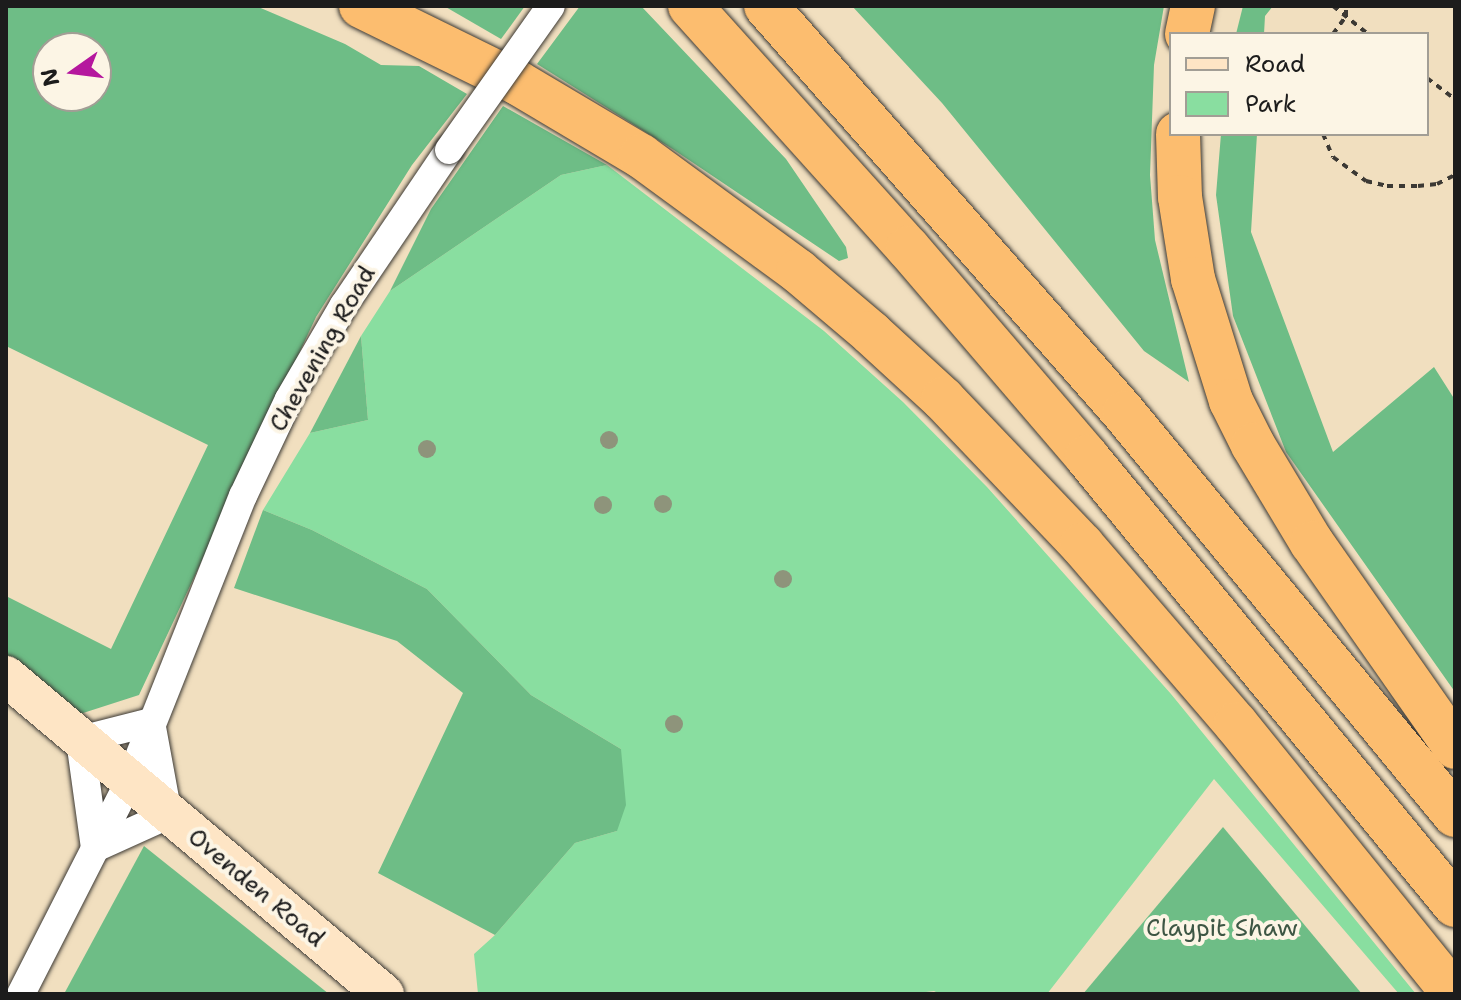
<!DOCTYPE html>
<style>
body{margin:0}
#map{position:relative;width:1461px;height:1000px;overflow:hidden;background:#f1dfbf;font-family:"Shantell Sans",sans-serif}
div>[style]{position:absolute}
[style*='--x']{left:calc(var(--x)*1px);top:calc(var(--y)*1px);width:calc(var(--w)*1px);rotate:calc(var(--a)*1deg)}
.green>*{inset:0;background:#89dea0}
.forest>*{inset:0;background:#6ebd86}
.path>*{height:4px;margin-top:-2px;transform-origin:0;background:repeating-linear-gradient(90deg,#3c3934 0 6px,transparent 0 12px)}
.roads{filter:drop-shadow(0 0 2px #3c3934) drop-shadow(0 0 2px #3c3934)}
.street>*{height:28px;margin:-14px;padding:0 14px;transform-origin:14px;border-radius:14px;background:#fff}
.secondary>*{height:40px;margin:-20px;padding:0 20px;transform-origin:20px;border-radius:20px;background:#fee5c5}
.highway>*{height:44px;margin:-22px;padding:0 22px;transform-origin:22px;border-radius:22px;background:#fcbd6f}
.bridges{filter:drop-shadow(0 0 2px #3c3934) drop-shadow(0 0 2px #3c3934)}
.street-bridge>*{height:28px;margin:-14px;padding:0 14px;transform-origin:14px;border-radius:14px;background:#fff}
.trees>*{width:18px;height:18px;margin:-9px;border-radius:50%;background:#8e947b}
span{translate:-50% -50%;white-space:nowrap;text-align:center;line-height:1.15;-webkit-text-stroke:8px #fcf5e5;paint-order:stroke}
.street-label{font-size:24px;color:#1c1c1c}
.park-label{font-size:24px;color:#3d5644}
.frame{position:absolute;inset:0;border:8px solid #1c1c1c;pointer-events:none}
.legend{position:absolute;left:1169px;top:32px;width:260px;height:104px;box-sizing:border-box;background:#fcf5e5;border:2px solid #a29e95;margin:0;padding:10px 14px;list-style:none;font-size:24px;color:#1c1c1c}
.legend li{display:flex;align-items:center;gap:16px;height:40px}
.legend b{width:40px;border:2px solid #a29e95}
.north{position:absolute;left:32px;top:32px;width:80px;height:80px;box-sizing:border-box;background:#fcf5e5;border:2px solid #a29e95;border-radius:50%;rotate:256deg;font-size:22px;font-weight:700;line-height:32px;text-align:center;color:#1c1c1c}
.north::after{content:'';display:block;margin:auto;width:28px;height:36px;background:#b5179e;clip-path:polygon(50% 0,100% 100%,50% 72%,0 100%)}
</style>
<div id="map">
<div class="green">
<i style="clip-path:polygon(607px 165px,824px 331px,903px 402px,987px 487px,1171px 694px,1416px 994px,1399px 994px,1214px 779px,1047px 994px,940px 994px,934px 991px,910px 994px,478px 994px,474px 954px,495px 935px,575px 843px,617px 831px,621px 749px,531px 695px,427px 589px,312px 530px,263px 510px,310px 433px,368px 420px,361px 336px,390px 291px,561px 175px)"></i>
</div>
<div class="forest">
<i style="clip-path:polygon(evenodd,6px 6px,256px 6px,345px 44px,381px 65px,419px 66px,467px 94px,412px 165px,316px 317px,139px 695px,80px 714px,6px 656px,6px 596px,111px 649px,208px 445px,6px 346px,6px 6px,48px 48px,96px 48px,96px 96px,48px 96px,48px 48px)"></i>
<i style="clip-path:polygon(444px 6px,525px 6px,501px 39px)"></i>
<i style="clip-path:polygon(580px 6px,641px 6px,786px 159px,846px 247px,848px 258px,839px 261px,674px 150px,537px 64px)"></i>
<i style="clip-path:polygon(852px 6px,1164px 6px,1154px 65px,1150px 175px,1155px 240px,1189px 382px,1144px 351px,942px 103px)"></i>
<i style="clip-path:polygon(1243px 6px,1273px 6px,1265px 16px,1264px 34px,1236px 34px)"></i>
<i style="clip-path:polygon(503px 106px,607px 165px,561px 175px,390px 291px,431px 209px)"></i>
<i style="clip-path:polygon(1221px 134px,1257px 134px,1251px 232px,1333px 452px,1434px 367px,1455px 400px,1455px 692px,1286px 452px,1233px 316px,1216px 195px)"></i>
<i style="clip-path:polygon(361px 336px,368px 420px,310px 433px)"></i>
<i style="clip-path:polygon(263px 510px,312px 530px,427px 589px,531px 695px,621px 749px,626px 805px,617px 831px,575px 843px,495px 935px,378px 873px,463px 693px,397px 641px,234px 588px)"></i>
<i style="clip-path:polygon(1223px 827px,1362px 994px,1083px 994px)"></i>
<i style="clip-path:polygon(144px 846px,329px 994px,64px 994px)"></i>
</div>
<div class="path">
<i style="--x:1333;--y:6;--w:45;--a:38.7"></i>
<i style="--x:1333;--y:34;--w:22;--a:-54"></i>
<i style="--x:1346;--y:16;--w:10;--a:-90"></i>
<i style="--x:1427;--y:78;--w:35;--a:37"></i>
<i style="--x:1323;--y:134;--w:25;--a:67"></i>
<i style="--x:1333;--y:157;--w:41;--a:36"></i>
<i style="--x:1366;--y:181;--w:22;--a:13"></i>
<i style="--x:1387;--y:186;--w:31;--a:0"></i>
<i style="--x:1418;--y:186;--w:19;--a:-6"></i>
<i style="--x:1437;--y:184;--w:20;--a:-27"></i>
</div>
<div class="roads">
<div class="street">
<i style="--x:151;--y:722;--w:95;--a:79.6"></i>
<i style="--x:168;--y:815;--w:80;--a:155.7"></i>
<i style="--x:95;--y:848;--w:109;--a:-97.9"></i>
<i style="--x:80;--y:740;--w:73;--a:-14.2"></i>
<i style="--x:21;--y:994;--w:238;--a:-63"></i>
<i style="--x:129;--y:782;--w:308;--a:-68.3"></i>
<i style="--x:243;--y:496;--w:107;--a:-64.6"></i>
<i style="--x:289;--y:399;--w:109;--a:-59.7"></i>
<i style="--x:344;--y:305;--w:187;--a:-55.9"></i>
</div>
<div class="secondary">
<i style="--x:6;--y:676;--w:494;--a:40.1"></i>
</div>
<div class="highway">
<i style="--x:361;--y:6;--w:175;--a:26.1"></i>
<i style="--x:518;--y:83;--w:143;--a:30.7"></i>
<i style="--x:641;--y:156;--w:195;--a:36.2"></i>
<i style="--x:798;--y:271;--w:96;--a:40.3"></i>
<i style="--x:871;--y:333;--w:98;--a:42.5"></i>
<i style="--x:943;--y:399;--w:202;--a:46.4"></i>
<i style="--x:1082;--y:545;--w:236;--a:49.3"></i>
<i style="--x:1236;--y:724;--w:347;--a:51.1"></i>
<i style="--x:690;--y:6;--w:326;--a:48"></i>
<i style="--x:908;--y:248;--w:275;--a:49.4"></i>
<i style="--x:1087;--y:457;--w:580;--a:50.6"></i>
<i style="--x:766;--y:6;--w:542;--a:48.66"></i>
<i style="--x:1124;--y:413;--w:521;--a:50.53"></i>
<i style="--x:1187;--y:34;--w:29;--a:-78"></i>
<i style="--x:1178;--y:134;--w:63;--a:88.2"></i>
<i style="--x:1180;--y:197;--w:83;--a:81"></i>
<i style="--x:1193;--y:279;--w:128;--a:72.7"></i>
<i style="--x:1231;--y:401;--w:49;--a:63.4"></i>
<i style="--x:1253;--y:445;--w:114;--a:59"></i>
<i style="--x:1312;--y:543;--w:249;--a:55"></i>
</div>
</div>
<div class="bridges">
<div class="street-bridge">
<i style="--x:449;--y:150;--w:176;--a:-54.7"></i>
</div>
</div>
<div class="trees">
<i style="left:609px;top:440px"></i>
<i style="left:427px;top:449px"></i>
<i style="left:663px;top:504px"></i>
<i style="left:603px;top:505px"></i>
<i style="left:783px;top:579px"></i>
<i style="left:674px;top:724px"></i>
</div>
<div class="street-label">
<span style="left:323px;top:349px;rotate:-60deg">Chevening Road</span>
<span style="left:256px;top:888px;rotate:40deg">Ovenden Road</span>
</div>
<div class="park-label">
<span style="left:1222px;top:929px">Claypit Shaw</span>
</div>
<div class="frame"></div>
<ul class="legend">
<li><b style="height:10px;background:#fee5c5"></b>Road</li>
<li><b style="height:22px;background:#89dea0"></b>Park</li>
</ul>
<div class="north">N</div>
</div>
